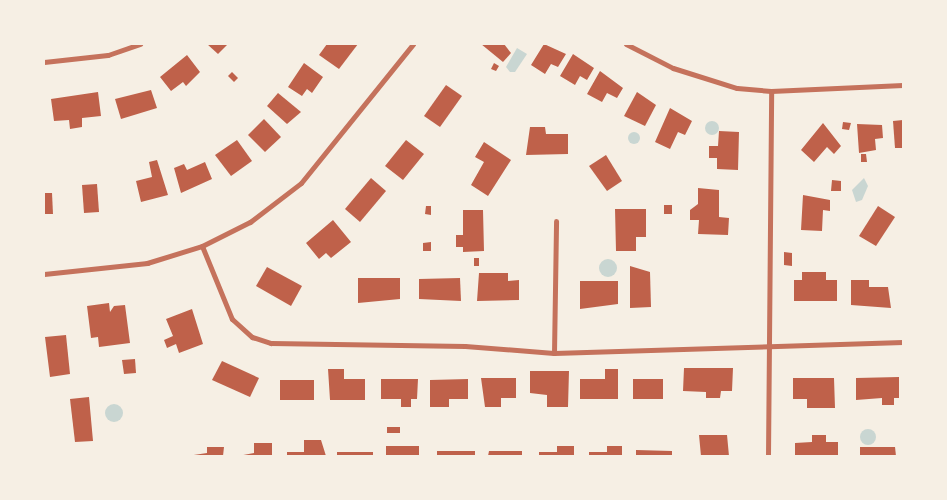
<!DOCTYPE html>
<style>
body{margin:0}
#map{position:relative;width:947px;height:500px;overflow:hidden;background:#f6efe4;font-family:Jost,sans-serif}
div>[style]{position:absolute}
[style*='--x']{left:calc(var(--x)*1px);top:calc(var(--y)*1px);width:calc(var(--w)*1px);rotate:calc(var(--a)*1deg)}
.water>*{inset:0;background:#c9d6d2}
.round{border-radius:50%}
.building>*{inset:0;background:#bf614a}
.minor>*{height:5px;margin:-2.5px;padding:0 2.5px;transform-origin:2.5px;border-radius:2.5px;background:#c5725c}
span{translate:-50% -50%;white-space:nowrap;text-align:center;line-height:1.15;-webkit-text-stroke:4px #f6efe4;paint-order:stroke}
.frame{position:absolute;inset:0;border:45px solid #f6efe4;pointer-events:none}
</style>
<div id="map">
<div class="water">
<i style="clip-path:polygon(517px 48px,527px 54px,515px 72px,510px 72px,506px 67px)"></i>
<i class="round" style="left:705px;top:121px;width:14px;height:14px"></i>
<i class="round" style="left:628px;top:132px;width:12px;height:12px"></i>
<i style="clip-path:polygon(864px 178px,868px 186px,862px 200px,856px 202px,852px 190px)"></i>
<i class="round" style="left:599px;top:259px;width:18px;height:18px"></i>
<i class="round" style="left:105px;top:404px;width:18px;height:18px"></i>
<i class="round" style="left:860px;top:429px;width:16px;height:16px"></i>
</div>
<div class="building">
<i style="clip-path:polygon(207px 44px,228px 44px,218px 54px)"></i>
<i style="clip-path:polygon(327px 44px,358px 44px,339px 69px,319px 55px)"></i>
<i style="clip-path:polygon(481px 44px,504px 44px,511px 53px,503px 62px)"></i>
<i style="clip-path:polygon(544px 44px,566px 54px,558px 67px,551px 64px,545px 74px,531px 65px)"></i>
<i style="clip-path:polygon(573px 54px,594px 68px,587px 80px,580px 76px,575px 85px,560px 76px)"></i>
<i style="clip-path:polygon(187px 55px,200px 72px,186px 86px,183px 82px,171px 91px,160px 77px)"></i>
<i style="clip-path:polygon(304px 63px,323px 77px,312px 93px,307px 89px,302px 96px,288px 87px)"></i>
<i style="clip-path:polygon(494px 63px,499px 66px,496px 71px,491px 69px)"></i>
<i style="clip-path:polygon(600px 71px,623px 88px,617px 98px,607px 93px,602px 102px,587px 94px)"></i>
<i style="clip-path:polygon(232px 72px,238px 78px,234px 82px,228px 76px)"></i>
<i style="clip-path:polygon(446px 85px,462px 96px,440px 127px,424px 116px)"></i>
<i style="clip-path:polygon(151px 90px,157px 108px,121px 119px,115px 99px)"></i>
<i style="clip-path:polygon(98px 92px,101px 116px,82px 118px,82px 127px,70px 129px,69px 120px,54px 121px,51px 99px)"></i>
<i style="clip-path:polygon(637px 92px,656px 105px,645px 126px,624px 116px)"></i>
<i style="clip-path:polygon(278px 93px,301px 112px,287px 124px,267px 106px)"></i>
<i style="clip-path:polygon(670px 108px,692px 121px,685px 135px,678px 132px,670px 149px,655px 142px)"></i>
<i style="clip-path:polygon(264px 119px,281px 137px,265px 152px,248px 135px)"></i>
<i style="clip-path:polygon(903px 120px,903px 148px,895px 148px,893px 121px)"></i>
<i style="clip-path:polygon(843px 122px,851px 123px,849px 130px,842px 129px)"></i>
<i style="clip-path:polygon(823px 123px,841px 146px,834px 154px,827px 147px,814px 162px,801px 150px)"></i>
<i style="clip-path:polygon(857px 124px,882px 125px,883px 138px,875px 139px,876px 150px,859px 153px)"></i>
<i style="clip-path:polygon(530px 127px,545px 127px,546px 134px,568px 134px,568px 154px,526px 155px)"></i>
<i style="clip-path:polygon(719px 131px,739px 132px,738px 170px,717px 169px,717px 158px,709px 158px,709px 146px,718px 146px)"></i>
<i style="clip-path:polygon(237px 140px,252px 161px,231px 176px,215px 155px)"></i>
<i style="clip-path:polygon(406px 140px,424px 154px,403px 180px,385px 166px)"></i>
<i style="clip-path:polygon(484px 142px,511px 160px,488px 196px,471px 185px,484px 162px,475px 157px)"></i>
<i style="clip-path:polygon(861px 154px,866px 154px,867px 162px,861px 162px)"></i>
<i style="clip-path:polygon(606px 155px,622px 181px,607px 191px,589px 166px)"></i>
<i style="clip-path:polygon(157px 160px,168px 195px,141px 202px,136px 181px,152px 177px,149px 162px)"></i>
<i style="clip-path:polygon(205px 162px,212px 179px,181px 193px,174px 168px,184px 164px,187px 170px)"></i>
<i style="clip-path:polygon(371px 178px,386px 191px,360px 222px,345px 209px)"></i>
<i style="clip-path:polygon(832px 180px,841px 181px,841px 191px,831px 191px)"></i>
<i style="clip-path:polygon(97px 184px,99px 212px,84px 213px,82px 185px)"></i>
<i style="clip-path:polygon(698px 188px,719px 190px,719px 217px,729px 218px,728px 235px,698px 234px,699px 220px,690px 220px,690px 210px,698px 204px)"></i>
<i style="clip-path:polygon(44px 193px,52px 193px,53px 214px,44px 214px)"></i>
<i style="clip-path:polygon(803px 195px,830px 200px,830px 211px,823px 210px,822px 231px,801px 230px)"></i>
<i style="clip-path:polygon(664px 205px,672px 205px,672px 214px,664px 214px)"></i>
<i style="clip-path:polygon(426px 206px,431px 206px,431px 215px,425px 214px)"></i>
<i style="clip-path:polygon(878px 206px,895px 217px,876px 246px,859px 236px)"></i>
<i style="clip-path:polygon(615px 209px,646px 209px,646px 237px,636px 237px,636px 251px,616px 251px)"></i>
<i style="clip-path:polygon(463px 210px,483px 210px,484px 251px,463px 252px,463px 247px,456px 247px,456px 235px,463px 235px)"></i>
<i style="clip-path:polygon(333px 220px,351px 242px,331px 258px,326px 253px,319px 259px,306px 243px)"></i>
<i style="clip-path:polygon(431px 242px,431px 251px,423px 251px,423px 243px)"></i>
<i style="clip-path:polygon(784px 252px,792px 253px,792px 266px,784px 265px)"></i>
<i style="clip-path:polygon(474px 258px,479px 258px,479px 266px,474px 266px)"></i>
<i style="clip-path:polygon(630px 266px,650px 272px,651px 307px,630px 308px)"></i>
<i style="clip-path:polygon(267px 267px,302px 286px,291px 306px,256px 286px)"></i>
<i style="clip-path:polygon(802px 272px,826px 272px,826px 280px,837px 280px,837px 301px,794px 301px,794px 280px,802px 280px)"></i>
<i style="clip-path:polygon(479px 273px,508px 273px,508px 281px,519px 280px,519px 300px,477px 301px)"></i>
<i style="clip-path:polygon(358px 278px,400px 278px,400px 299px,358px 303px)"></i>
<i style="clip-path:polygon(460px 278px,461px 301px,419px 299px,419px 279px)"></i>
<i style="clip-path:polygon(851px 280px,869px 280px,869px 287px,888px 287px,891px 308px,851px 305px)"></i>
<i style="clip-path:polygon(580px 281px,618px 281px,618px 304px,580px 309px)"></i>
<i style="clip-path:polygon(109px 303px,110px 312px,114px 306px,125px 305px,130px 343px,99px 347px,98px 337px,91px 338px,87px 306px)"></i>
<i style="clip-path:polygon(192px 309px,203px 344px,179px 353px,176px 344px,167px 348px,164px 340px,173px 336px,166px 319px)"></i>
<i style="clip-path:polygon(66px 335px,70px 374px,50px 377px,45px 337px)"></i>
<i style="clip-path:polygon(135px 359px,136px 373px,124px 374px,122px 360px)"></i>
<i style="clip-path:polygon(222px 361px,259px 378px,250px 397px,212px 380px)"></i>
<i style="clip-path:polygon(684px 368px,733px 368px,732px 391px,721px 391px,720px 398px,706px 398px,706px 392px,683px 391px)"></i>
<i style="clip-path:polygon(328px 369px,344px 369px,344px 379px,365px 379px,365px 400px,330px 400px)"></i>
<i style="clip-path:polygon(605px 369px,618px 369px,618px 399px,580px 399px,580px 379px,605px 379px)"></i>
<i style="clip-path:polygon(530px 371px,569px 371px,568px 407px,547px 407px,547px 395px,530px 393px)"></i>
<i style="clip-path:polygon(899px 377px,899px 398px,894px 398px,894px 405px,882px 405px,882px 398px,856px 400px,856px 378px)"></i>
<i style="clip-path:polygon(481px 378px,516px 378px,516px 398px,501px 398px,501px 407px,485px 407px)"></i>
<i style="clip-path:polygon(793px 378px,834px 378px,835px 408px,807px 408px,807px 399px,793px 399px)"></i>
<i style="clip-path:polygon(381px 379px,418px 379px,417px 399px,411px 399px,411px 407px,401px 407px,401px 399px,381px 399px)"></i>
<i style="clip-path:polygon(468px 379px,468px 399px,449px 399px,449px 407px,430px 407px,430px 380px)"></i>
<i style="clip-path:polygon(633px 379px,663px 379px,663px 399px,633px 399px)"></i>
<i style="clip-path:polygon(280px 380px,314px 380px,314px 400px,280px 400px)"></i>
<i style="clip-path:polygon(89px 397px,93px 441px,75px 442px,70px 399px)"></i>
<i style="clip-path:polygon(387px 427px,400px 427px,400px 433px,387px 433px)"></i>
<i style="clip-path:polygon(699px 435px,727px 435px,729px 456px,701px 456px)"></i>
<i style="clip-path:polygon(812px 435px,826px 435px,826px 442px,838px 442px,838px 456px,795px 456px,795px 443px,812px 442px)"></i>
<i style="clip-path:polygon(304px 440px,321px 440px,326px 456px,287px 456px,287px 452px,304px 452px)"></i>
<i style="clip-path:polygon(254px 443px,272px 443px,272px 456px,238px 456px,254px 453px)"></i>
<i style="clip-path:polygon(386px 446px,419px 446px,419px 456px,386px 456px)"></i>
<i style="clip-path:polygon(557px 446px,574px 446px,574px 456px,539px 456px,539px 452px,557px 452px)"></i>
<i style="clip-path:polygon(607px 446px,622px 446px,622px 456px,589px 456px,589px 452px,607px 452px)"></i>
<i style="clip-path:polygon(207px 447px,224px 447px,223px 456px,187px 456px,207px 453px)"></i>
<i style="clip-path:polygon(860px 447px,895px 447px,896px 456px,860px 456px)"></i>
<i style="clip-path:polygon(636px 450px,672px 451px,672px 456px,636px 456px)"></i>
<i style="clip-path:polygon(437px 451px,475px 451px,475px 456px,437px 456px)"></i>
<i style="clip-path:polygon(489px 451px,522px 451px,522px 456px,488px 456px)"></i>
<i style="clip-path:polygon(337px 452px,373px 452px,373px 456px,337px 456px)"></i>
</div>
<div class="minor">
<i style="--x:626;--y:44;--w:53;--a:27.1"></i>
<i style="--x:673;--y:68;--w:67;--a:17.4"></i>
<i style="--x:737;--y:88;--w:34;--a:5"></i>
<i style="--x:771;--y:91;--w:132;--a:-2.6"></i>
<i style="--x:44;--y:62;--w:64;--a:-6.2"></i>
<i style="--x:108;--y:55;--w:34;--a:-19"></i>
<i style="--x:202;--y:246;--w:79;--a:67.7"></i>
<i style="--x:232;--y:319;--w:27;--a:42"></i>
<i style="--x:252;--y:337;--w:20;--a:18"></i>
<i style="--x:271;--y:343;--w:194;--a:0.9"></i>
<i style="--x:465;--y:346;--w:89;--a:4.5"></i>
<i style="--x:554;--y:353;--w:349;--a:-1.8"></i>
<i style="--x:44;--y:274;--w:104;--a:-6.1"></i>
<i style="--x:147;--y:263;--w:58;--a:-17.2"></i>
<i style="--x:202;--y:246;--w:54;--a:-26.6"></i>
<i style="--x:250;--y:222;--w:64;--a:-37.4"></i>
<i style="--x:301;--y:183;--w:179;--a:-51.1"></i>
<i style="--x:554;--y:353;--w:132;--a:-89.1"></i>
<i style="--x:768;--y:456;--w:365;--a:-89.5"></i>
</div>
<div class="frame"></div>
</div>
